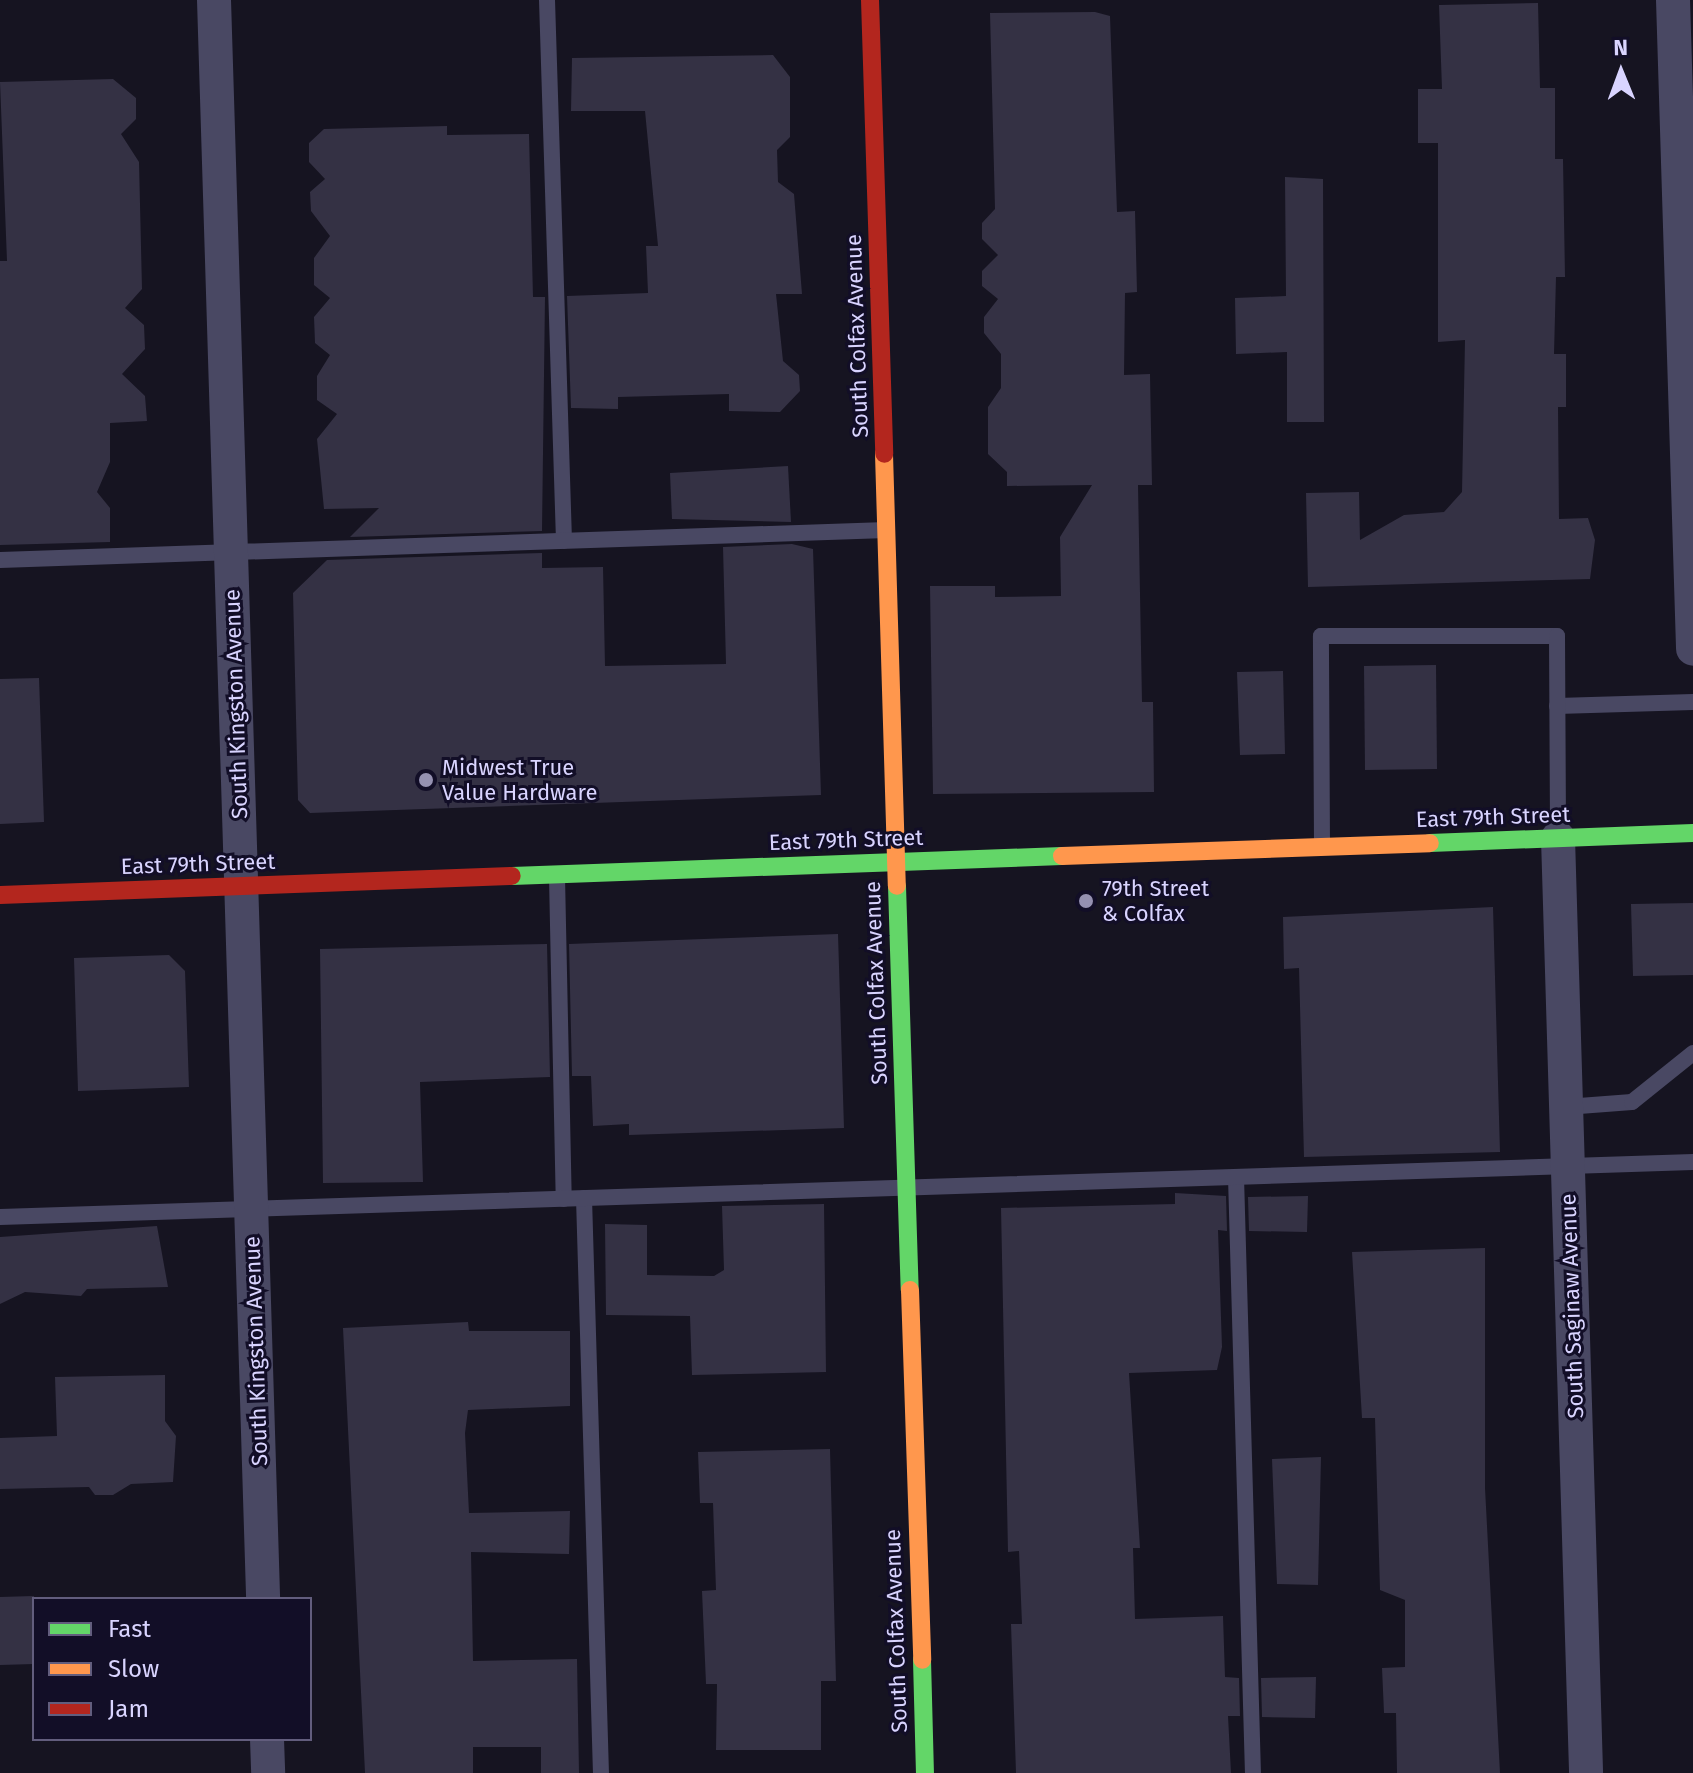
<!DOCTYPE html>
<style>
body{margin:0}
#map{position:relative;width:1693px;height:1773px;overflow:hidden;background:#161421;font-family:"Fira Sans",sans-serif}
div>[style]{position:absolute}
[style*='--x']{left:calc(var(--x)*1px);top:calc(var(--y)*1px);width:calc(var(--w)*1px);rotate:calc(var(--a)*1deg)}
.building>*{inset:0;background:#343144}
.lane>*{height:16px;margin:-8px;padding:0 8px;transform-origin:8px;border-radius:8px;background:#494863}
.street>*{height:34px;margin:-17px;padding:0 17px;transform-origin:17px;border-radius:17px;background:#494863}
.fast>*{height:18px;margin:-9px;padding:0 9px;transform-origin:9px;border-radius:9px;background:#63d668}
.slow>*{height:18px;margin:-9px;padding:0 9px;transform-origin:9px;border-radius:9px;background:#ff974d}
.jam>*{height:18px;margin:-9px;padding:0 9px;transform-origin:9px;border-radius:9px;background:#b3261e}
.dots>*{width:22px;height:22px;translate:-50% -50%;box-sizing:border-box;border:4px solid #120e27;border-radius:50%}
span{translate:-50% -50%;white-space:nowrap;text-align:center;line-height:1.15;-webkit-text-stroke:6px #120e27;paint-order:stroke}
.street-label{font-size:22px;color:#d9d4ff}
.poi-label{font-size:22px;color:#d9d4ff}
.left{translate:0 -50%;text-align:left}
.legend{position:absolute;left:32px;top:1597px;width:280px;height:144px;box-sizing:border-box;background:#120e27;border:2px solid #625d7d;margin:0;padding:10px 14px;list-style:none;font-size:24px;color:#d9d4ff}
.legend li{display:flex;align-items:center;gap:16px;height:40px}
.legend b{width:40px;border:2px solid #625d7d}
.north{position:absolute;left:1581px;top:32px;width:80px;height:80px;-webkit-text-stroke:6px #120e27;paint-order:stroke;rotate:359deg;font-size:22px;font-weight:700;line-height:32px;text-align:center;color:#d9d4ff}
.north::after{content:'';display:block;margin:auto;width:28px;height:36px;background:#d9d4ff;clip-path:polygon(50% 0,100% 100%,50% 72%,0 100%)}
</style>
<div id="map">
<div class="building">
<i style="clip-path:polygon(1538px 3px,1540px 88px,1555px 88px,1555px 159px,1563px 159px,1565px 277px,1556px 277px,1554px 354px,1566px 354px,1566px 407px,1558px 407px,1559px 519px,1588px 518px,1595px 540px,1590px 579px,1308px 587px,1306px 493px,1359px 492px,1360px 540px,1404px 515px,1444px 512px,1462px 492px,1465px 340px,1438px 342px,1438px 143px,1418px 143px,1418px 89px,1442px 89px,1439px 5px)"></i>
<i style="clip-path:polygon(1095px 12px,1110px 16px,1117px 212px,1135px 211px,1137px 292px,1125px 293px,1124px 375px,1150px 374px,1152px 485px,1138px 485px,1142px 702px,1153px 702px,1154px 792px,933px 794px,930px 586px,995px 586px,995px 597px,1061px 596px,1060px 537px,1092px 485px,1007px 486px,1007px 472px,988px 454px,988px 407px,1001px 388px,1001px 354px,984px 333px,984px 317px,998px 299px,982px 286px,982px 271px,998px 255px,982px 239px,982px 223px,995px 209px,990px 13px)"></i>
<i style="clip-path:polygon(773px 55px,790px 77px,790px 137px,777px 150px,778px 182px,794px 194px,802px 294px,776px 294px,783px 361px,799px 375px,800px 391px,780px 412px,729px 411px,729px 394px,618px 397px,618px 409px,571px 408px,567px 296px,648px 293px,646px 246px,658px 246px,645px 111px,571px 111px,572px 58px)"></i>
<i style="clip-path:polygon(113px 79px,136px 98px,136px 119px,121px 134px,139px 162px,142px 289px,125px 308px,144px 325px,145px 349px,122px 374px,145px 396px,147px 421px,110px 423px,110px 462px,97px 492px,110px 508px,110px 542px,0 545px,0 261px,7px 261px,0 82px)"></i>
<i style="clip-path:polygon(447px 126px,447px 135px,529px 134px,533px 297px,545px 297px,542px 531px,350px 537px,379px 508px,324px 509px,317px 439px,337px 414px,317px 400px,317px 376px,330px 355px,315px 343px,314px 317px,330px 298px,314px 285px,314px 258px,330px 236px,311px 211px,310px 192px,325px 179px,309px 162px,309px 143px,324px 129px)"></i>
<i style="clip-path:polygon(1285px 177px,1323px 179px,1324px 422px,1287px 422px,1287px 352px,1236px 354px,1235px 298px,1286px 296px)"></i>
<i style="clip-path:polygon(788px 466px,791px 522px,672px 519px,670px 473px)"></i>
<i style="clip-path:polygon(792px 544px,813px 549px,821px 795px,310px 813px,298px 800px,293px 593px,327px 560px,542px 553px,542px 568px,603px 567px,605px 666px,726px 664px,723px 547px)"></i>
<i style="clip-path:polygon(1436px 665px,1437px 769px,1365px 770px,1364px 666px)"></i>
<i style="clip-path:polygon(1283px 671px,1285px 754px,1240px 755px,1237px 672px)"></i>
<i style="clip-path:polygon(39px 678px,44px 822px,0 824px,0 679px)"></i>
<i style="clip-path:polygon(1693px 903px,1693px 975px,1633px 976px,1631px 904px)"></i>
<i style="clip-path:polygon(1493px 907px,1500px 1152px,1304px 1157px,1299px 968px,1284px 969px,1283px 917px)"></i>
<i style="clip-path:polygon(838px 934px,844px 1128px,629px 1135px,629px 1124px,593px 1126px,591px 1076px,572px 1076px,569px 944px)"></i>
<i style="clip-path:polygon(547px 944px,550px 1077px,420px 1082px,423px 1182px,323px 1183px,320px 949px)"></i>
<i style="clip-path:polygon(169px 955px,185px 971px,189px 1087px,78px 1091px,74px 958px)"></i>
<i style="clip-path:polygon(1175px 1193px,1226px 1196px,1227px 1231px,1218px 1230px,1222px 1347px,1217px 1370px,1129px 1373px,1140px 1548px,1133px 1548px,1135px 1619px,1223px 1616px,1225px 1677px,1239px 1678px,1240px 1716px,1228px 1716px,1231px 1773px,1016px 1773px,1011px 1624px,1022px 1624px,1019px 1551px,1008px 1552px,1001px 1208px,1175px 1204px)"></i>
<i style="clip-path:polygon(1308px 1196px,1307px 1232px,1249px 1231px,1248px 1197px)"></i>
<i style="clip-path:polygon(824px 1204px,826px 1372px,692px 1375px,690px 1316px,606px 1315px,605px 1224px,647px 1225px,647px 1275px,714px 1276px,724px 1270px,722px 1206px)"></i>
<i style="clip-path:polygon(157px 1226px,168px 1287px,87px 1289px,81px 1296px,25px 1292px,0 1304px,0 1237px)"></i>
<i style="clip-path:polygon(1485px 1248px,1485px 1488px,1500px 1773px,1397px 1773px,1396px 1713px,1384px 1713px,1382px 1668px,1405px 1667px,1405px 1600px,1380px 1590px,1375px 1418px,1362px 1418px,1352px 1252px)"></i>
<i style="clip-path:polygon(468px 1322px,469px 1331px,570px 1331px,570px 1406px,468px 1410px,465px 1433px,469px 1513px,570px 1511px,569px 1554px,471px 1552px,473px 1661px,577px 1659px,579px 1773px,541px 1773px,541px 1747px,473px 1747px,473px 1773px,365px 1773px,343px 1328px)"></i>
<i style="clip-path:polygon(165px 1375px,165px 1421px,176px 1436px,173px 1482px,131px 1484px,113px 1495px,95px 1495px,89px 1487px,0 1489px,0 1438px,57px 1436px,55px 1377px)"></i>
<i style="clip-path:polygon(830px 1449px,836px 1681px,821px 1681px,821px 1750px,716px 1750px,717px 1684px,706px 1684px,702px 1591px,716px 1590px,713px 1503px,700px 1503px,698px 1452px)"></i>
<i style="clip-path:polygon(1321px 1457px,1318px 1585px,1277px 1584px,1272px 1459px)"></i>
<i style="clip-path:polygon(34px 1596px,34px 1664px,0 1665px,0 1597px)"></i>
<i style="clip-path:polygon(1316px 1677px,1315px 1718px,1262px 1717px,1261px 1678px)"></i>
</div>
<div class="lane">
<i style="--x:547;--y:0;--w:541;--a:88.2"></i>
<i style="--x:0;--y:560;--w:887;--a:-1.94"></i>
<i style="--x:1557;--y:706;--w:136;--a:-1.7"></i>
<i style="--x:1322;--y:845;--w:209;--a:-90.3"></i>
<i style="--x:1321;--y:636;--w:236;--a:0"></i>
<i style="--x:1557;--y:636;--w:199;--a:89.7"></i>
<i style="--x:557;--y:877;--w:322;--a:88.8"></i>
<i style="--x:1566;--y:1107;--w:66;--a:-4.3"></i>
<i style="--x:1632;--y:1102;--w:78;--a:-38.8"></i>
<i style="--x:1236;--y:1177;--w:596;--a:88.37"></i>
<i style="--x:584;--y:1198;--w:575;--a:88.31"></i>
<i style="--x:0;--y:1217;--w:1694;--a:-1.86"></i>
</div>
<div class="street">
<i style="--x:214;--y:0;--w:1600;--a:88.24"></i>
<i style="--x:1673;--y:0;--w:649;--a:88.23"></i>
<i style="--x:1558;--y:838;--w:935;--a:88.28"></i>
<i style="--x:267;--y:1739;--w:34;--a:88"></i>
</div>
<div class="fast">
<i style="--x:1430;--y:843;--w:263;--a:-2.2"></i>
<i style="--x:512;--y:876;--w:550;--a:-2.08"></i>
<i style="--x:897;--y:886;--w:404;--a:88.2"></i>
<i style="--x:922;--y:1660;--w:113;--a:88.5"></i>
</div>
<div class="slow">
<i style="--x:884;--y:454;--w:432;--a:88.3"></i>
<i style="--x:1062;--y:856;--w:368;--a:-2"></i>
<i style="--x:910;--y:1290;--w:370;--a:88.1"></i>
</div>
<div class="jam">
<i style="--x:870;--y:0;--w:454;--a:88.2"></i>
<i style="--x:0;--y:895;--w:512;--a:-2.13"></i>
</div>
<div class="dots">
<i style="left:426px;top:780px;background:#9591b1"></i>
<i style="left:1086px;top:901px;background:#9591b1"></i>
</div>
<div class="street-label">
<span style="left:857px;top:336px;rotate:-92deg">South Colfax Avenue</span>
<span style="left:236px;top:704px;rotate:-92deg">South Kingston Avenue</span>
<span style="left:1493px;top:817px;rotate:-2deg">East 79th Street</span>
<span style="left:846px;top:840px;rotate:-2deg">East 79th Street</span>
<span style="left:198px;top:864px;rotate:-2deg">East 79th Street</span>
<span style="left:876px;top:983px;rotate:-92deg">South Colfax Avenue</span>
<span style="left:1572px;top:1306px;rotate:-92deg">South Saginaw Avenue</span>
<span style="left:256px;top:1351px;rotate:-92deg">South Kingston Avenue</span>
<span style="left:896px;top:1631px;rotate:-92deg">South Colfax Avenue</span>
</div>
<div class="poi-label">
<span class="left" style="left:442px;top:780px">Midwest True<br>Value Hardware</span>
<span class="left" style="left:1102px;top:901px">79th Street<br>&amp; Colfax</span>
</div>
<ul class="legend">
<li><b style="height:10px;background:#63d668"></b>Fast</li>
<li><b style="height:10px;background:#ff974d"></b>Slow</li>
<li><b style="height:10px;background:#b3261e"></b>Jam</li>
</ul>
<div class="north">N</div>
</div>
